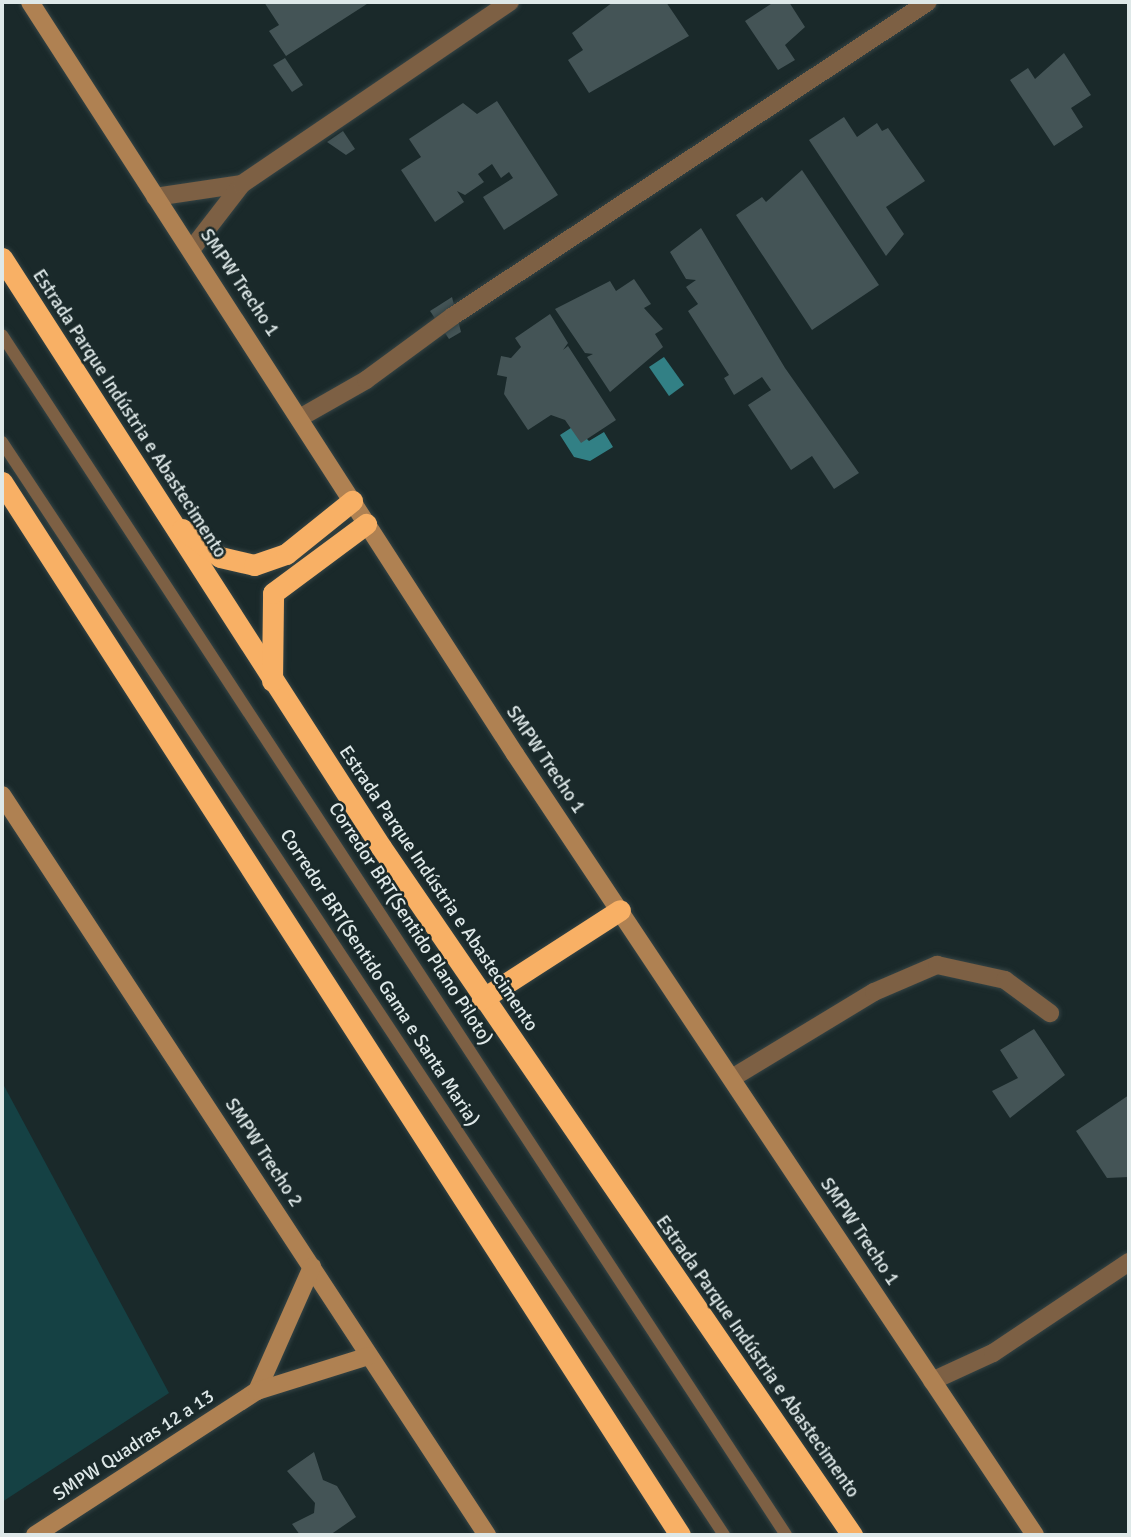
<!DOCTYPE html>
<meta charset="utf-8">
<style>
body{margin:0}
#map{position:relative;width:1131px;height:1537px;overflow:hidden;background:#1a292a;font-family:Signika,sans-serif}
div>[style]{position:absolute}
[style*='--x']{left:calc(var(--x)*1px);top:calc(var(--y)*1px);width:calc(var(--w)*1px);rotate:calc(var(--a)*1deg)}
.green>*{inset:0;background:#154144}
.water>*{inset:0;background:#328085}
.building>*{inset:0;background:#445456}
.roads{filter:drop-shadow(0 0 2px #354445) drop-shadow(0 0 2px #354445)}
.lane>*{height:12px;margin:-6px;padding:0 6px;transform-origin:6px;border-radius:6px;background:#7d6044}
.street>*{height:18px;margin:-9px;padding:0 9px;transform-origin:9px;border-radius:9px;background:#7d6044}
.secondary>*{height:18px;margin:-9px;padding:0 9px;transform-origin:9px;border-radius:9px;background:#af8152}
.highway>*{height:21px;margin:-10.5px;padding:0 10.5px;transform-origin:10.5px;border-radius:10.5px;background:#f8b065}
span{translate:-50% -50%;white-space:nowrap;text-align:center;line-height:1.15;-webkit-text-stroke:5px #1a292a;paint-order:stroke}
.street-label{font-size:19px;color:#dee8e8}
.frame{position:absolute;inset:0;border:4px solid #dee8e8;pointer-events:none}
</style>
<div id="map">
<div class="green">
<i style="clip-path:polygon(2px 1082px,169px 1393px,2px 1502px)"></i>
</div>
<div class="water">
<i style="clip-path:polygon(664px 357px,684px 385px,669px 396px,649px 367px)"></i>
<i style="clip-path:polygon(574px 426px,589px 441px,604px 432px,613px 447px,590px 461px,574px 457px,560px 435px)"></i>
</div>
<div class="building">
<i style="clip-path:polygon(264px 2px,370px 2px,286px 56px,269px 31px,279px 25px)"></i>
<i style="clip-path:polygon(613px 2px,666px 2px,689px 36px,589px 93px,568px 60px,583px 50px,572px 33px)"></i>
<i style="clip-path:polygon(774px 2px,789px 2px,805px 27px,785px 45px,795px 60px,778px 70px,745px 21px)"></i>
<i style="clip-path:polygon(1064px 53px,1091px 95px,1071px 108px,1083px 127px,1054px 146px,1010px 80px,1028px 68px,1035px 79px)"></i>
<i style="clip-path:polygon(285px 58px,303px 85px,292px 92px,273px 65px)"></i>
<i style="clip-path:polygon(497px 101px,558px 195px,504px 230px,483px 197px,513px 178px,509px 172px,501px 178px,492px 164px,478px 174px,484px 182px,465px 195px,457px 191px,464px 202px,435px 222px,401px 170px,421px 157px,409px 139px,463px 103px,477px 114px)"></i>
<i style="clip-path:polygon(844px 117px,857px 137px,877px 123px,882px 131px,888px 128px,925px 181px,886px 207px,904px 234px,886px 256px,809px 140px)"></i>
<i style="clip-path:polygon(343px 131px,355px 149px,346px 155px,327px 142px)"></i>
<i style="clip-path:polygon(802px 170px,879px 285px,812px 330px,736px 215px,762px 197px,766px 202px)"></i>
<i style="clip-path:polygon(701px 228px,785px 368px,859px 473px,834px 489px,812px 456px,791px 470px,748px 405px,771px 390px,762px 377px,734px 395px,724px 378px,729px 375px,688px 311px,698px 304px,686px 287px,696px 280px,686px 279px,670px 252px)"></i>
<i style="clip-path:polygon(634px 279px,651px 304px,644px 308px,663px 329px,655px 334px,663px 347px,610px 392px,587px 357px,593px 354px,585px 353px,555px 309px,610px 281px,616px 291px)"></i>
<i style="clip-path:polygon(452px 297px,461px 332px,449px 339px,430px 311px)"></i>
<i style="clip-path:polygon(550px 314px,568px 343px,563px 350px,568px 346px,616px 420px,581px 443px,565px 420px,551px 415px,528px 430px,504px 394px,507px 377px,497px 375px,501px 356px,511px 358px,521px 347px,515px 338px)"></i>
<i style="clip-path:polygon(1034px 1029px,1065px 1075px,1010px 1118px,992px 1091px,1018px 1078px,1000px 1050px)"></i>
<i style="clip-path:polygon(1129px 1095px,1129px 1177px,1107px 1178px,1076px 1131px)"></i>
<i style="clip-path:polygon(314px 1452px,323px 1480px,337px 1486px,356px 1517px,330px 1535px,300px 1535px,292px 1524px,314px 1513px,315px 1503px,287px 1471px)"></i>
</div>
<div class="roads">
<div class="lane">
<i style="--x:2;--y:335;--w:1433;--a:56.84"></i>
<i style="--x:2;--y:442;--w:1310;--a:56.55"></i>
</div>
<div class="street">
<i style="--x:155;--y:197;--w:88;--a:-8.5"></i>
<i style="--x:191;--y:250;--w:83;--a:-52.3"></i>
<i style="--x:242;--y:184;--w:324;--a:-34.2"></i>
<i style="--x:303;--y:416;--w:73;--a:-29.7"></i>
<i style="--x:366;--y:380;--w:108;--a:-36.3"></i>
<i style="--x:453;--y:316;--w:569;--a:-33.47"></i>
<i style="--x:732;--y:1078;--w:166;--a:-31.2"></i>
<i style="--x:874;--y:992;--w:69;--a:-23.2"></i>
<i style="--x:937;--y:965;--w:70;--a:12.4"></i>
<i style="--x:1005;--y:980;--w:56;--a:36.3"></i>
<i style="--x:932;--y:1381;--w:67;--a:-24.7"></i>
<i style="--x:993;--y:1353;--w:164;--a:-33.8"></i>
</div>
<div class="secondary">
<i style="--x:30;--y:2;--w:895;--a:57.18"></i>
<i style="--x:515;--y:754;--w:938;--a:56.34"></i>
<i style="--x:2;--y:795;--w:885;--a:56.76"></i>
<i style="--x:257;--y:1391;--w:136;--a:-66.1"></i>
<i style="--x:35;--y:1535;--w:265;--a:-33"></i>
<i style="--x:257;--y:1391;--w:117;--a:-17.4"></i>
</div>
<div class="highway">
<i style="--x:2;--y:258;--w:700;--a:57.24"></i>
<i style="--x:381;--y:847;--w:834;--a:55.6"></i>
<i style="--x:2;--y:482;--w:1252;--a:57.22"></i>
<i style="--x:182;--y:529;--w:47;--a:36.4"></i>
<i style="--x:220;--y:557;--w:35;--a:13"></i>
<i style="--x:254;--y:565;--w:34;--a:-19"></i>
<i style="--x:286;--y:554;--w:85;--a:-38.8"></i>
<i style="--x:272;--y:681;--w:88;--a:-89.3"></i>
<i style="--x:273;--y:593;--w:116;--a:-36.6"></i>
<i style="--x:482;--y:999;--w:164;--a:-32.8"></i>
</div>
</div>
<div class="street-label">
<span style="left:239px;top:283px;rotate:56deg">SMPW Trecho 1</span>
<span style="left:129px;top:414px;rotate:57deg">Estrada Parque Indústria e Abastecimento</span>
<span style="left:545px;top:760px;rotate:56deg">SMPW Trecho 1</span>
<span style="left:438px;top:889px;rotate:56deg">Estrada Parque Indústria e Abastecimento</span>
<span style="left:410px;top:924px;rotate:57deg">Corredor BRT(Sentido Plano Piloto)</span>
<span style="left:379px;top:978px;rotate:57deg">Corredor BRT(Sentido Gama e Santa Maria)</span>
<span style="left:263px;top:1153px;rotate:57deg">SMPW Trecho 2</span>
<span style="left:859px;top:1232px;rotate:56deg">SMPW Trecho 1</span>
<span style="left:757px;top:1357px;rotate:55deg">Estrada Parque Indústria e Abastecimento</span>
<span style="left:134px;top:1446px;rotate:-33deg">SMPW Quadras 12 a 13</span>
</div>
<div class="frame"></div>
</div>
